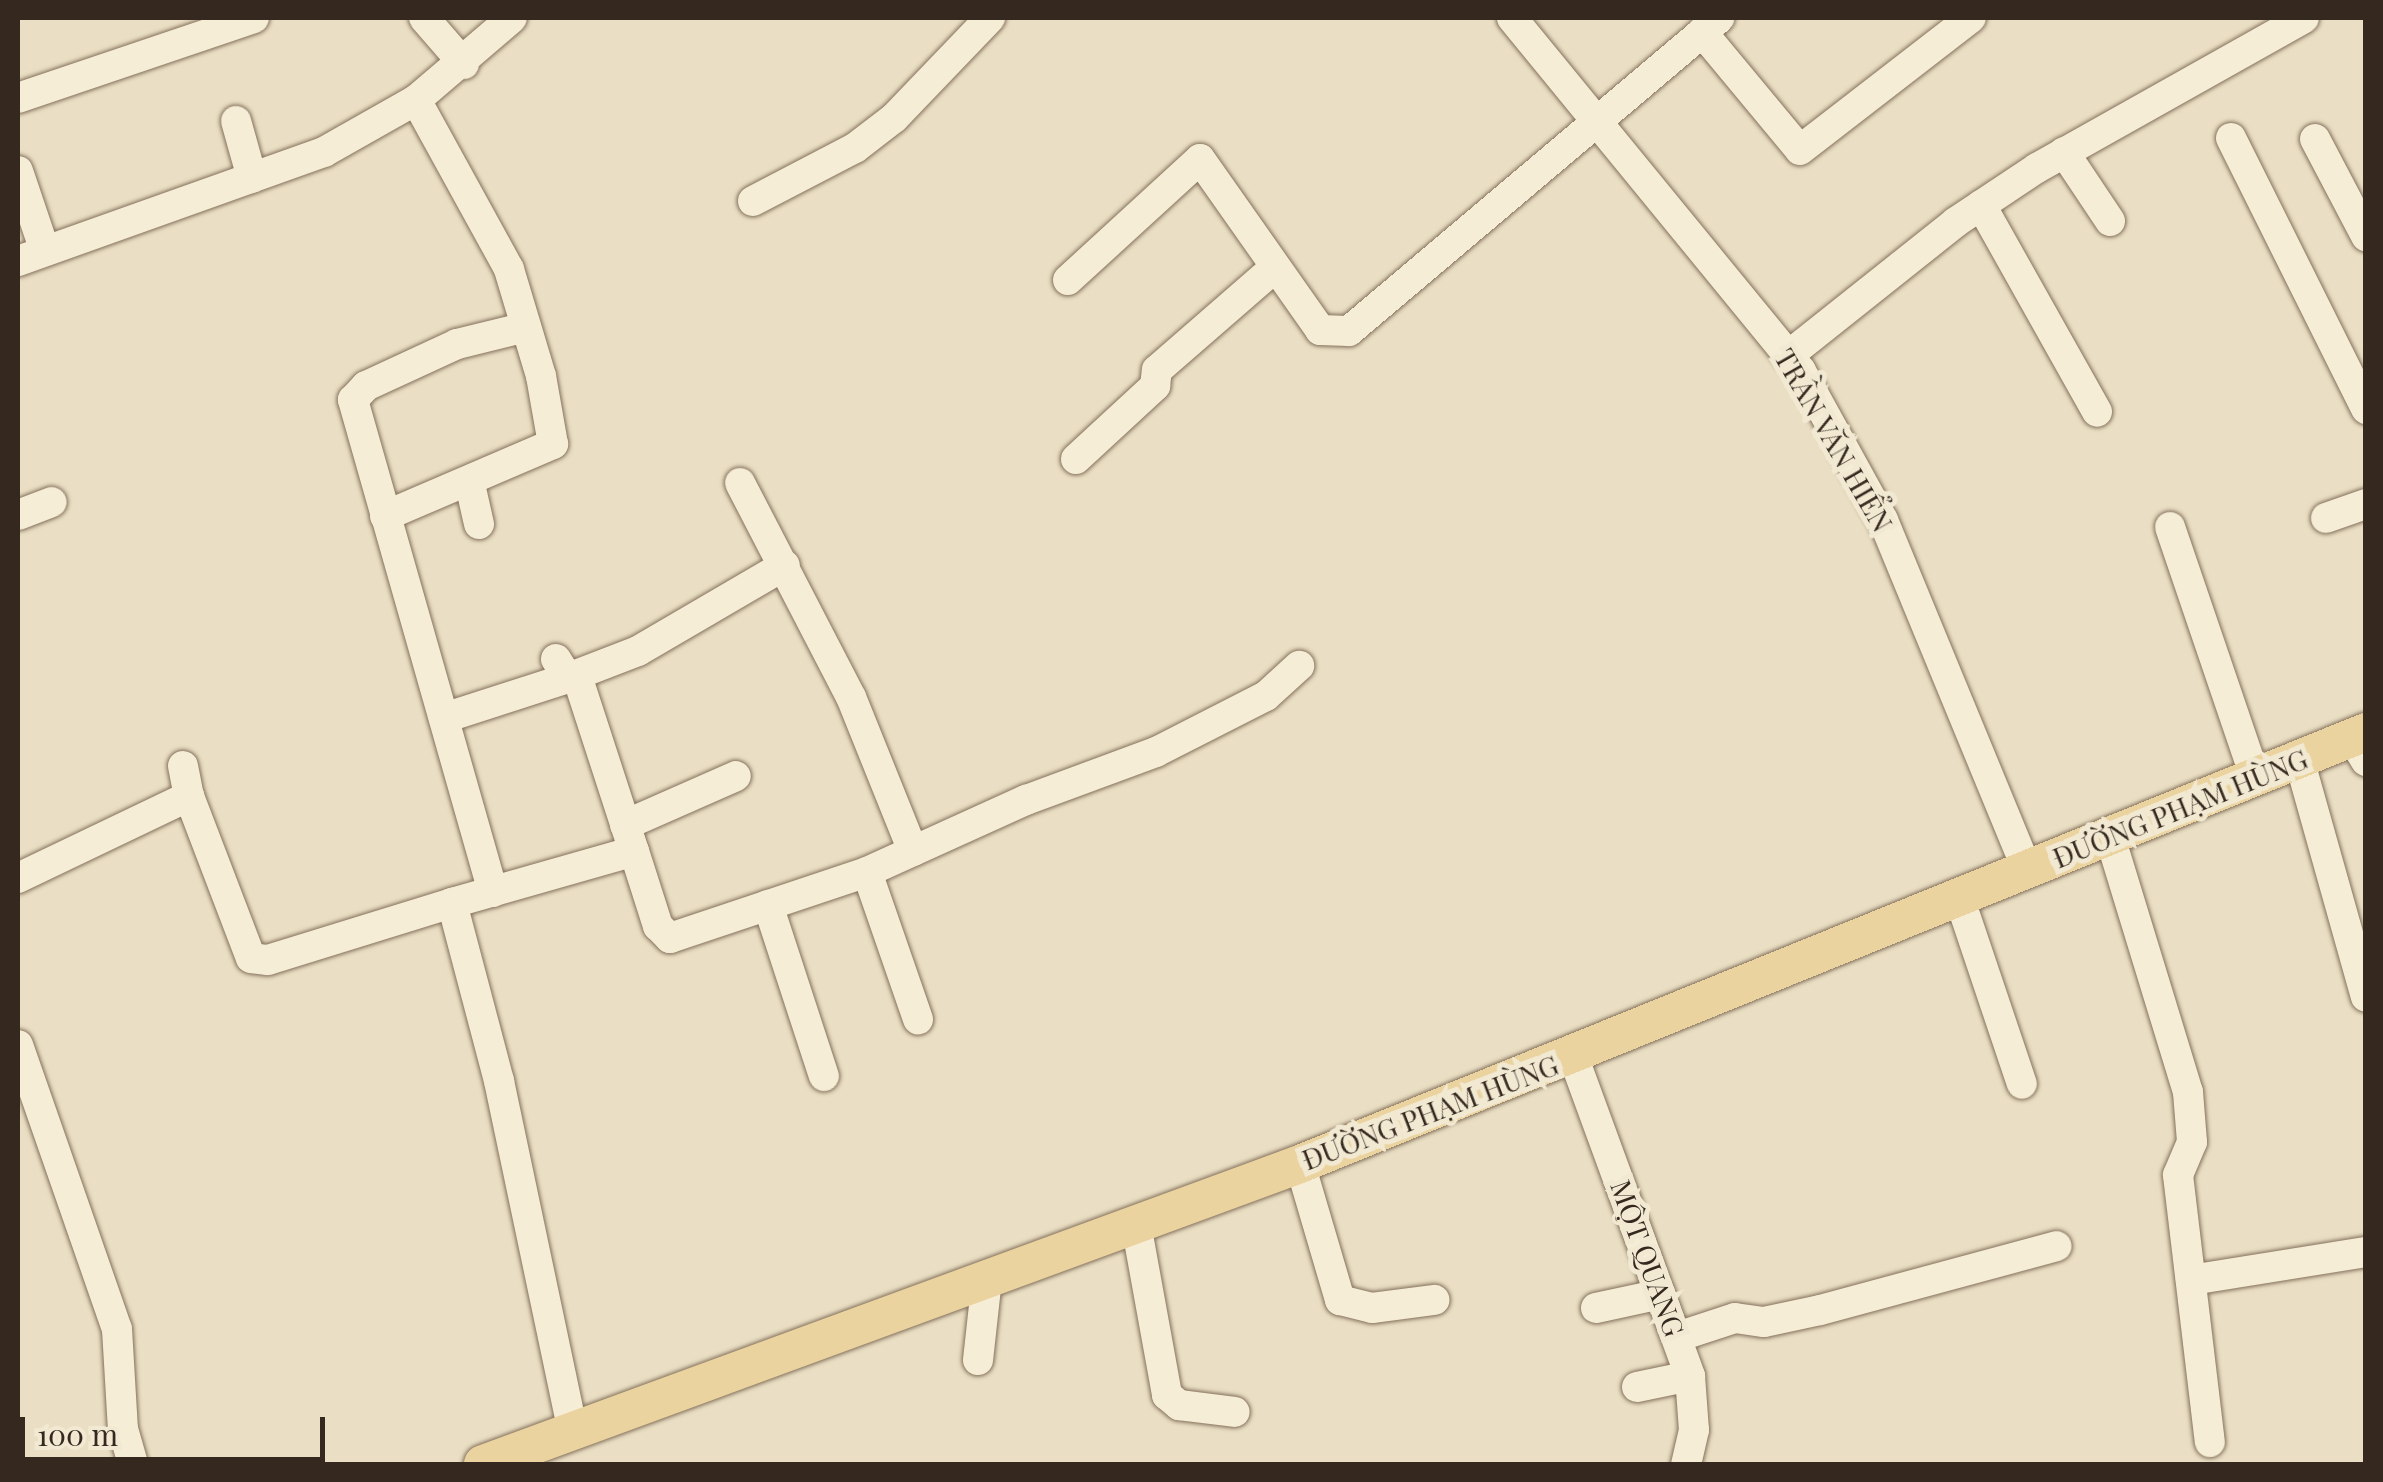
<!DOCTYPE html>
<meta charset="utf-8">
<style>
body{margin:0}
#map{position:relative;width:2383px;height:1482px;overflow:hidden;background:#eadfc4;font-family:"Playfair Display",serif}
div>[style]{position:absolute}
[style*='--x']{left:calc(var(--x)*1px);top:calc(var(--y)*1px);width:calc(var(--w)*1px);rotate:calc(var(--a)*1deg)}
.roads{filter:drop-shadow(0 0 2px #84715c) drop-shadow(0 0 2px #84715c)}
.minor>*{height:30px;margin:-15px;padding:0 15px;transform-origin:15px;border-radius:15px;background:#f6edd7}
.major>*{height:38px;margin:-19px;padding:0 19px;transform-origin:19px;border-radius:19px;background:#ebd39f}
span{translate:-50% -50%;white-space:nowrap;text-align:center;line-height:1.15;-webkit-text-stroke:10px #f2e9d3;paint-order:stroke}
.street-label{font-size:28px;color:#35291f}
.frame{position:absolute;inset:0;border:20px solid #35291f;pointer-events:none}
.scale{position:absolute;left:20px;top:1417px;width:305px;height:45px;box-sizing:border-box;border:5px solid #35291f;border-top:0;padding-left:12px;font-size:30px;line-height:35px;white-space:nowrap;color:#35291f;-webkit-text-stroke:8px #f2e9d3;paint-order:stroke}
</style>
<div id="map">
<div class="roads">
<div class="minor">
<i style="--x:424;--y:18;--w:61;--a:49"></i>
<i style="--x:1512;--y:18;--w:456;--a:50.7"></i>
<i style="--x:1801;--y:371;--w:170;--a:61.2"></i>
<i style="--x:1883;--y:520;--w:378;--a:67.6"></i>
<i style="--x:1702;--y:32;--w:153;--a:50.3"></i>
<i style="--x:1800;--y:150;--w:216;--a:-37.7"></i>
<i style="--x:18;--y:98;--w:249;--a:-18.7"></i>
<i style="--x:236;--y:121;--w:59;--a:74.3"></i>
<i style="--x:2231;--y:138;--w:303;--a:63.5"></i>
<i style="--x:2315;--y:139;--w:110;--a:62.3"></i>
<i style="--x:2064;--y:152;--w:83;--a:56.3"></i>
<i style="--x:18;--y:171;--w:84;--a:71.4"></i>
<i style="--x:753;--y:201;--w:115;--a:-27.5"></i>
<i style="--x:855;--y:148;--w:49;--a:-37.6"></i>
<i style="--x:894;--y:118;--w:139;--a:-46.2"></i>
<i style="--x:1981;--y:205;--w:237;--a:60.7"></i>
<i style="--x:18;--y:261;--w:325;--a:-19.6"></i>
<i style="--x:324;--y:152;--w:106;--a:-29.5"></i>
<i style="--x:416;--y:100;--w:126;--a:-40.5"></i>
<i style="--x:1068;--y:280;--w:179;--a:-42.5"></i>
<i style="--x:1200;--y:159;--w:209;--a:54.9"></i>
<i style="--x:1320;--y:330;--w:29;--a:2"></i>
<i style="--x:1349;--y:331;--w:485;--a:-40.2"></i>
<i style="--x:1789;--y:355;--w:213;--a:-38.5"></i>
<i style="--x:1956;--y:222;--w:97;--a:-33.7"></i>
<i style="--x:2037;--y:168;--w:306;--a:-29.3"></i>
<i style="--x:1076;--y:459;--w:108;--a:-42.7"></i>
<i style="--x:1155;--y:386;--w:16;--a:-83"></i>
<i style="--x:1157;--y:370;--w:154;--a:-41"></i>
<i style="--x:740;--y:483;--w:241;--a:62.6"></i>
<i style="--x:851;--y:697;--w:166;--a:68.1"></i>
<i style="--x:470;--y:484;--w:41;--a:77.3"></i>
<i style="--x:18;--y:515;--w:36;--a:-21"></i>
<i style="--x:385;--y:516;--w:183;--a:-23.2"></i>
<i style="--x:553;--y:444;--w:69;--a:-100"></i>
<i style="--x:541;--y:376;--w:112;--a:-106.7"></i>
<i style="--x:509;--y:269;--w:193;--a:-118.8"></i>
<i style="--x:2326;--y:518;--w:42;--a:-19.3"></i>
<i style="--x:2170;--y:527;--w:264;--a:71.2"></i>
<i style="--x:556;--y:659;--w:22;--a:58"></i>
<i style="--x:568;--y:678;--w:75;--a:-21.1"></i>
<i style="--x:638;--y:651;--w:170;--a:-30.3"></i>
<i style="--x:577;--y:676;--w:184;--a:72"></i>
<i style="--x:444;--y:718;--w:130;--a:-17.9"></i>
<i style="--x:2352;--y:738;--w:27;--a:59"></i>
<i style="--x:2299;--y:759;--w:247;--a:74.3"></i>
<i style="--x:183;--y:766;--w:31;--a:79"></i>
<i style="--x:625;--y:825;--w:121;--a:-23.8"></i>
<i style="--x:2110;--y:837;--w:267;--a:73"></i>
<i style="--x:2188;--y:1092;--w:50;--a:85.4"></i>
<i style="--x:2192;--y:1142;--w:36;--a:113"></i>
<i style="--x:2178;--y:1175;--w:269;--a:83.2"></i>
<i style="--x:867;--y:872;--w:156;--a:70.9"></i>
<i style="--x:18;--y:878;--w:190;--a:-25.6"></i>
<i style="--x:189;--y:796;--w:173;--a:69.1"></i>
<i style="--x:251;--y:958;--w:17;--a:7"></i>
<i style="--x:268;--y:960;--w:193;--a:-17.2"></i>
<i style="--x:452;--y:903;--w:184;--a:75.2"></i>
<i style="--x:499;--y:1081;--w:359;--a:78.1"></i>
<i style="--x:493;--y:892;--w:512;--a:-105.88"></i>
<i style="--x:353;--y:400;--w:19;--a:-47"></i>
<i style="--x:366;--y:386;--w:100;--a:-24.8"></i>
<i style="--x:457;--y:344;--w:71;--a:-13.8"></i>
<i style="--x:1959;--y:897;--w:197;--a:71.4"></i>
<i style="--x:452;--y:903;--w:189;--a:-15.9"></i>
<i style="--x:634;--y:851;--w:79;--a:72.3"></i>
<i style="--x:658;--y:926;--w:17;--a:45"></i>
<i style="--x:670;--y:938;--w:208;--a:-18.5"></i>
<i style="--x:867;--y:872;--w:175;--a:-24.4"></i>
<i style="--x:1026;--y:800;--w:139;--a:-20.3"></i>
<i style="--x:1156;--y:752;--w:123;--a:-27"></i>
<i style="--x:1266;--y:696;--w:45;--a:-42.3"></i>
<i style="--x:768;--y:905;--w:180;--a:71.9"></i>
<i style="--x:18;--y:1045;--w:301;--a:70.8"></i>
<i style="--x:117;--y:1329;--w:100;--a:86.6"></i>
<i style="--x:123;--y:1429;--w:36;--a:74"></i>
<i style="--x:1573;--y:1056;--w:341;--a:69.9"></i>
<i style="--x:1690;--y:1376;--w:54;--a:85.8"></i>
<i style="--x:1694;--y:1430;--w:35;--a:103"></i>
<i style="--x:1300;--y:1164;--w:142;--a:73.6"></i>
<i style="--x:1340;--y:1300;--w:33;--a:14"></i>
<i style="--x:1372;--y:1308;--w:63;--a:-7.4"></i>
<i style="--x:1136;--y:1224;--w:174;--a:79.7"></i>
<i style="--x:1167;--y:1395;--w:16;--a:40"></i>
<i style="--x:1179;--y:1405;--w:56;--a:7.1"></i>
<i style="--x:2191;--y:1280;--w:177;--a:-9.1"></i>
<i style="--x:1596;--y:1308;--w:66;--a:-12.2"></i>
<i style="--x:1677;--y:1337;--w:61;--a:-18.1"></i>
<i style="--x:1735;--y:1318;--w:29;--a:8"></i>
<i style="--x:1764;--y:1322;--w:57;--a:-12.1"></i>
<i style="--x:1820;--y:1310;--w:245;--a:-15.1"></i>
<i style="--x:978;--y:1360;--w:81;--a:-83.7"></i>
<i style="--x:1637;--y:1387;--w:54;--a:-11.7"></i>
</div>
<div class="major">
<i style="--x:483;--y:1464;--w:870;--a:-20.16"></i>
<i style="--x:1300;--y:1164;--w:1150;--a:-22.06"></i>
</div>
</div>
<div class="street-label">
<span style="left:1834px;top:440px;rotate:60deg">TRẦN VĂN HIỂN</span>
<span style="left:2180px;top:808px;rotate:-22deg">ĐƯỜNG PHẠM HÙNG</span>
<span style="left:1430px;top:1112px;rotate:-21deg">ĐƯỜNG PHẠM HÙNG</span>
<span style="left:1648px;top:1258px;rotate:70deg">MỘT QUANG</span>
</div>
<div class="frame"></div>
<div class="scale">100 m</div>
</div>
